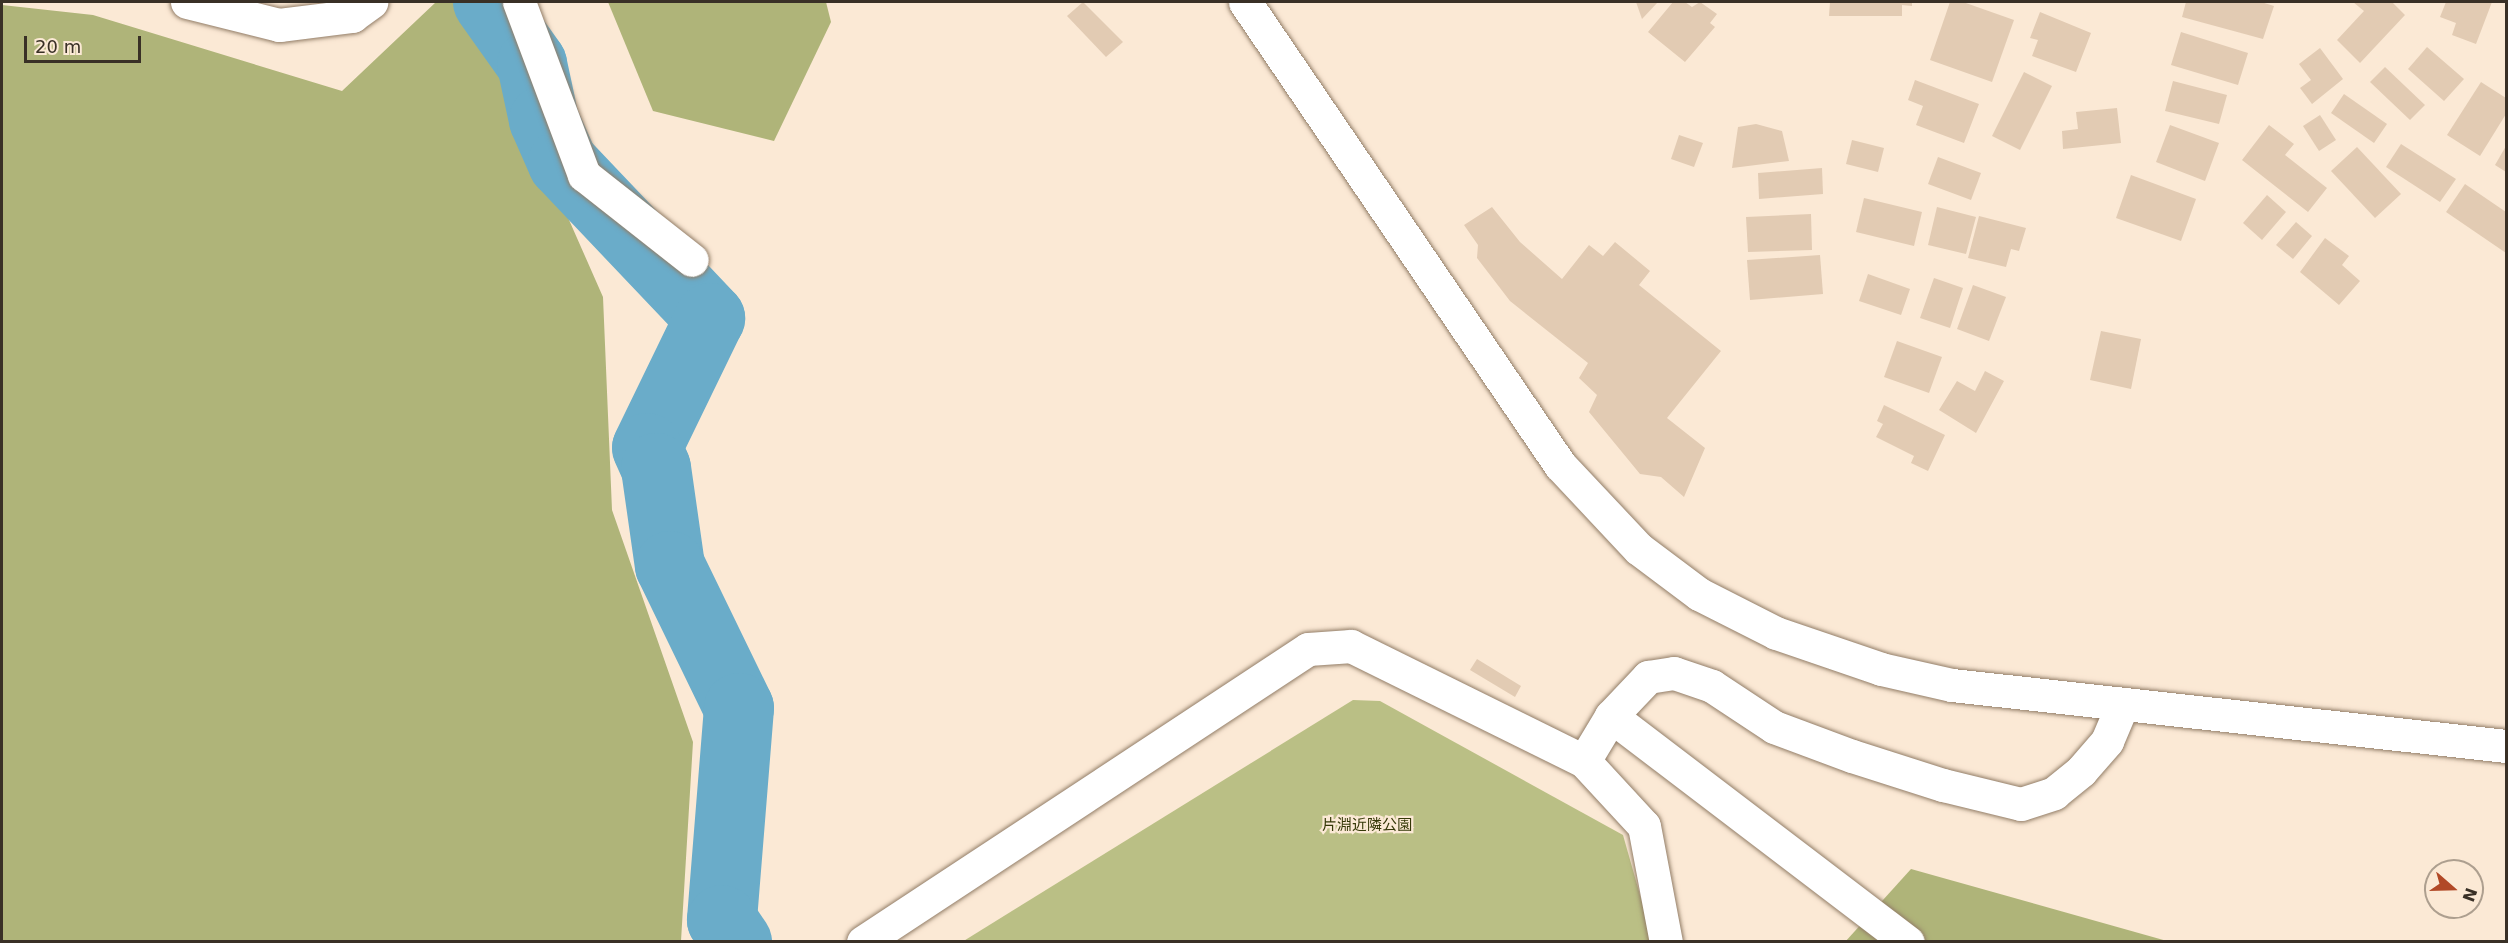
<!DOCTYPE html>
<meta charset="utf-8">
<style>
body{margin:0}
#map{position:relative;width:2508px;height:943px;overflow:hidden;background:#fbe9d5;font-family:"DejaVu Sans","Noto Sans JP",sans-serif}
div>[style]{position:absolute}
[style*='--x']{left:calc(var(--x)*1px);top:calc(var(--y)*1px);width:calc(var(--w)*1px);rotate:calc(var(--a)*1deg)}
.green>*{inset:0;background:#babf85}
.forest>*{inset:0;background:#afb479}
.river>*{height:70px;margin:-35px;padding:0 35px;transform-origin:35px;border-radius:35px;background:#6aacc9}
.building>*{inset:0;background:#e2cbb3}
.roads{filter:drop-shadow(0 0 2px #927d67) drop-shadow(0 0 2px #927d67)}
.minor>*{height:33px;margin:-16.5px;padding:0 16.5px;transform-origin:16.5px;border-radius:16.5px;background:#fff}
span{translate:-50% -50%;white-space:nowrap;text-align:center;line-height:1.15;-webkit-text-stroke:4.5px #fbe9d5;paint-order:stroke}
.park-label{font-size:15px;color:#353808}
.frame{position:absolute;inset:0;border:3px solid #393026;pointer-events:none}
.north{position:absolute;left:2424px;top:859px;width:60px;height:60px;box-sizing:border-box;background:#fbe9d5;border:2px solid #ad9f8f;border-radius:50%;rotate:110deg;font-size:16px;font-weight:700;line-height:24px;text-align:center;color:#393026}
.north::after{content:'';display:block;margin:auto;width:21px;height:27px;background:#b14927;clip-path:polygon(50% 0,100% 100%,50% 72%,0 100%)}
.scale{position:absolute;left:24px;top:36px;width:117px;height:27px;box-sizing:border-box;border:3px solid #393026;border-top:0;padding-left:8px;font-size:18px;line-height:21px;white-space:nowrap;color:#393026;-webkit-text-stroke:4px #fbe9d5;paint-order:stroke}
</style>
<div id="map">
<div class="green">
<i style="clip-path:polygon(1353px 700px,1380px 701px,1623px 835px,1653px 941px,962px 942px)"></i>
</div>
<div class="forest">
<i style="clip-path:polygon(436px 2px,473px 2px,603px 297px,612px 510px,693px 742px,681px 941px,2px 941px,2px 5px,93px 15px,342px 91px)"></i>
<i style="clip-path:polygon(608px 2px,826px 2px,831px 22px,774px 141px,653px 111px)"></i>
<i style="clip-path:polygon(1911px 869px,2167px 941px,1845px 942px)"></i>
</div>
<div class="river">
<i style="--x:488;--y:2;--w:76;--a:54.6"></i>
<i style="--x:532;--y:64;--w:57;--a:77.9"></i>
<i style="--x:544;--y:120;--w:47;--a:66.2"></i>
<i style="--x:563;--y:163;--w:214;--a:46.5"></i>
<i style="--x:710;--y:318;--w:144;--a:115.9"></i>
<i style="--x:647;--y:448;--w:22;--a:66"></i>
<i style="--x:656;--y:468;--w:99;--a:81.9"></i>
<i style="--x:670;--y:566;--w:158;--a:64.1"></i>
<i style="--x:739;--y:708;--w:213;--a:94.6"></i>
<i style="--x:722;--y:920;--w:27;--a:56"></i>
</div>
<div class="building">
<i style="clip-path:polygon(1083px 2px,1123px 42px,1106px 57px,1067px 16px)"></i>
<i style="clip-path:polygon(1636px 2px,1658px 2px,1642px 19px)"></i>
<i style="clip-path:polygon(1673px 2px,1685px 2px,1692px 7px,1700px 2px,1717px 14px,1710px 23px,1715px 27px,1685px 62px,1648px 32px)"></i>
<i style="clip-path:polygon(1830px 2px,1912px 2px,1912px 6px,1902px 5px,1902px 16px,1829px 16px)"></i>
<i style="clip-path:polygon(1950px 2px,1963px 2px,2014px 20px,1992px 82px,1930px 60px)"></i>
<i style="clip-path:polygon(2186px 2px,2261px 2px,2274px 6px,2263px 39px,2182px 17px)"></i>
<i style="clip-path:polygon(2353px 2px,2392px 2px,2405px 15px,2360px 63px,2337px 40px,2364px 11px)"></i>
<i style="clip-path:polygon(2446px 2px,2492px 2px,2476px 44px,2452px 35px,2456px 23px,2440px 17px)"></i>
<i style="clip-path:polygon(2040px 12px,2091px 33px,2076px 72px,2032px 56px,2038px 40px,2030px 38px)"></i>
<i style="clip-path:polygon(2181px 32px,2248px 53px,2238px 85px,2171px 65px)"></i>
<i style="clip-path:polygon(2427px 47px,2464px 79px,2444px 101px,2408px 69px)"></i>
<i style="clip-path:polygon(2320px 48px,2343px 79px,2312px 104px,2300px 88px,2311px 80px,2299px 64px)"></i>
<i style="clip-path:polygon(2385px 67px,2425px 105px,2410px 120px,2370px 82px)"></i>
<i style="clip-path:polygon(2024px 72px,2052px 86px,2020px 150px,1992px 136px)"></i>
<i style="clip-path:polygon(1915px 80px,1979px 104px,1964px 143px,1916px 125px,1923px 106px,1908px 100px)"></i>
<i style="clip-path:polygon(2173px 81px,2227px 95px,2219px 124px,2165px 111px)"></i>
<i style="clip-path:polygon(2481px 82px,2506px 98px,2506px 114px,2480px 156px,2447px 135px)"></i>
<i style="clip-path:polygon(2344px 94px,2387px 124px,2374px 143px,2331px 113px)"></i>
<i style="clip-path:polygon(2117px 108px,2121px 143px,2063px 149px,2062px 131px,2078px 129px,2076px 112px)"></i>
<i style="clip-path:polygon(2320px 115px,2336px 140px,2319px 151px,2303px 126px)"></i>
<i style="clip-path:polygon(1756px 124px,1782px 131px,1789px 161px,1732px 168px,1738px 127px)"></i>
<i style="clip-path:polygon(2170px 125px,2219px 143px,2205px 181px,2156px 162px)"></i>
<i style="clip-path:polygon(2269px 125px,2294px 144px,2285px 155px,2327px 188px,2308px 212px,2242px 160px)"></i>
<i style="clip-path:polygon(1679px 135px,1703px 143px,1694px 167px,1671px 159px)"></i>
<i style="clip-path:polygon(1852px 140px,1884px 148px,1878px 172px,1846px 164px)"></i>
<i style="clip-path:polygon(2401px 144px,2456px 179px,2440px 202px,2386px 167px)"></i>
<i style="clip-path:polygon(2506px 146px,2506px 172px,2495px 165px)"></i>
<i style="clip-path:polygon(2357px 147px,2401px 194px,2375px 218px,2331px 171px)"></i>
<i style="clip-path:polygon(1938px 157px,1981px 173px,1971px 200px,1928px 184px)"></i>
<i style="clip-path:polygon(1822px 168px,1823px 194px,1759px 199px,1758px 173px)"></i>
<i style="clip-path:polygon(2131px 175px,2196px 199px,2181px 241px,2116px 218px)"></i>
<i style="clip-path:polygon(2465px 184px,2506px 212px,2506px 253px,2446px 212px)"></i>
<i style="clip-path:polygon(2267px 195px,2286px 212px,2262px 240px,2243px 223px)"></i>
<i style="clip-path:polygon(1864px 198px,1922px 212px,1914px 246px,1856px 232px)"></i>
<i style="clip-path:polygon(1492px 207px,1520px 242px,1562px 279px,1589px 245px,1603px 256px,1615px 242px,1650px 271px,1639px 285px,1721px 351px,1667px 418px,1705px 448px,1684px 497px,1661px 477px,1640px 474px,1589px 412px,1597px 395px,1579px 378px,1588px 363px,1510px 301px,1477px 258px,1478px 245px,1464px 225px)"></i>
<i style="clip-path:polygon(1937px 207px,1976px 217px,1966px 254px,1928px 245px)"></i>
<i style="clip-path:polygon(1811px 214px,1812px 250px,1748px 252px,1746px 217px)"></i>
<i style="clip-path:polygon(1979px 216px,2026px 228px,2019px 251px,2011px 249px,2006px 267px,1968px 258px)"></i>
<i style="clip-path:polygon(2296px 222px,2312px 236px,2293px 259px,2276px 245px)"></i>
<i style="clip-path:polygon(2325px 238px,2349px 256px,2342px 265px,2360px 281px,2339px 305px,2300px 272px)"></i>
<i style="clip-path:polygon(1820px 255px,1823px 294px,1750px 300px,1747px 260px)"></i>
<i style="clip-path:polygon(1868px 274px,1910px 289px,1901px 315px,1859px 301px)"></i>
<i style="clip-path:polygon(1934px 278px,1963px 288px,1950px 328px,1920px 318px)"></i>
<i style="clip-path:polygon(1973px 285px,2006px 297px,1989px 341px,1957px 329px)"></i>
<i style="clip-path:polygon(2101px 331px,2141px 339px,2131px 389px,2090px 380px)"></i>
<i style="clip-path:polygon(1897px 341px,1942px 357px,1929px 393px,1884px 377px)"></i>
<i style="clip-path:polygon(1985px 371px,2004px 381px,1976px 433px,1939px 410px,1957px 381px,1975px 391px)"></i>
<i style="clip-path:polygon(1884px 405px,1945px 435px,1928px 471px,1911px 463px,1914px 456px,1876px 437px,1883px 424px,1877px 421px)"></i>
<i style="clip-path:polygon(1477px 659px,1521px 686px,1515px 697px,1470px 670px)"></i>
</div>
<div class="roads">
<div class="minor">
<i style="--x:187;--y:2;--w:95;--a:14"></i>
<i style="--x:279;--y:25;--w:74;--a:-7"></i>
<i style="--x:352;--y:16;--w:24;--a:-36"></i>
<i style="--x:519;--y:2;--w:185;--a:69.4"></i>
<i style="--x:584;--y:175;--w:137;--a:38.2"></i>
<i style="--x:1245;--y:2;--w:560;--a:55.77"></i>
<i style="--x:1560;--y:465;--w:115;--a:46.8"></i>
<i style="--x:1639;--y:549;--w:75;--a:36.9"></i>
<i style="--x:1699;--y:594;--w:86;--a:26.9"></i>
<i style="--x:1776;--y:633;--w:111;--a:18.9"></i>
<i style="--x:1881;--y:669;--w:73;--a:12.7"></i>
<i style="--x:1952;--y:685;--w:557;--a:6.28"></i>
<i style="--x:1611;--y:716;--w:54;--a:-46.5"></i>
<i style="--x:1648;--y:677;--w:26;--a:-9"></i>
<i style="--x:1674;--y:673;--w:40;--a:18.9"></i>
<i style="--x:1712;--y:686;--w:74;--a:33.5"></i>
<i style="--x:1774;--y:727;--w:83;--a:20.4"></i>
<i style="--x:1852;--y:756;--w:96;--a:17.7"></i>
<i style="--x:1943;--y:785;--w:80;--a:13.7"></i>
<i style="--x:2021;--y:804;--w:35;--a:-18"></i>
<i style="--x:2054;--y:793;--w:35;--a:-39"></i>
<i style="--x:2081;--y:771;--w:40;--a:-49"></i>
<i style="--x:2107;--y:741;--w:39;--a:-67"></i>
<i style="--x:1584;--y:761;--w:52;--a:-59"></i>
<i style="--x:1611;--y:716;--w:373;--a:37.3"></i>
<i style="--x:863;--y:942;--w:533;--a:-33.36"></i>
<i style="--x:1308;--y:649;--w:43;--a:-4"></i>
<i style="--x:1351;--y:646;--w:260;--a:26.3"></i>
<i style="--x:1584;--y:761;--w:88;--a:47.3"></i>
<i style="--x:1644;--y:826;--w:118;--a:79.3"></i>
</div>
</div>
<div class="park-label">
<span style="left:1367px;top:826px">片淵近隣公園</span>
</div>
<div class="frame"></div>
<div class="north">N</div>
<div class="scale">20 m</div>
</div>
